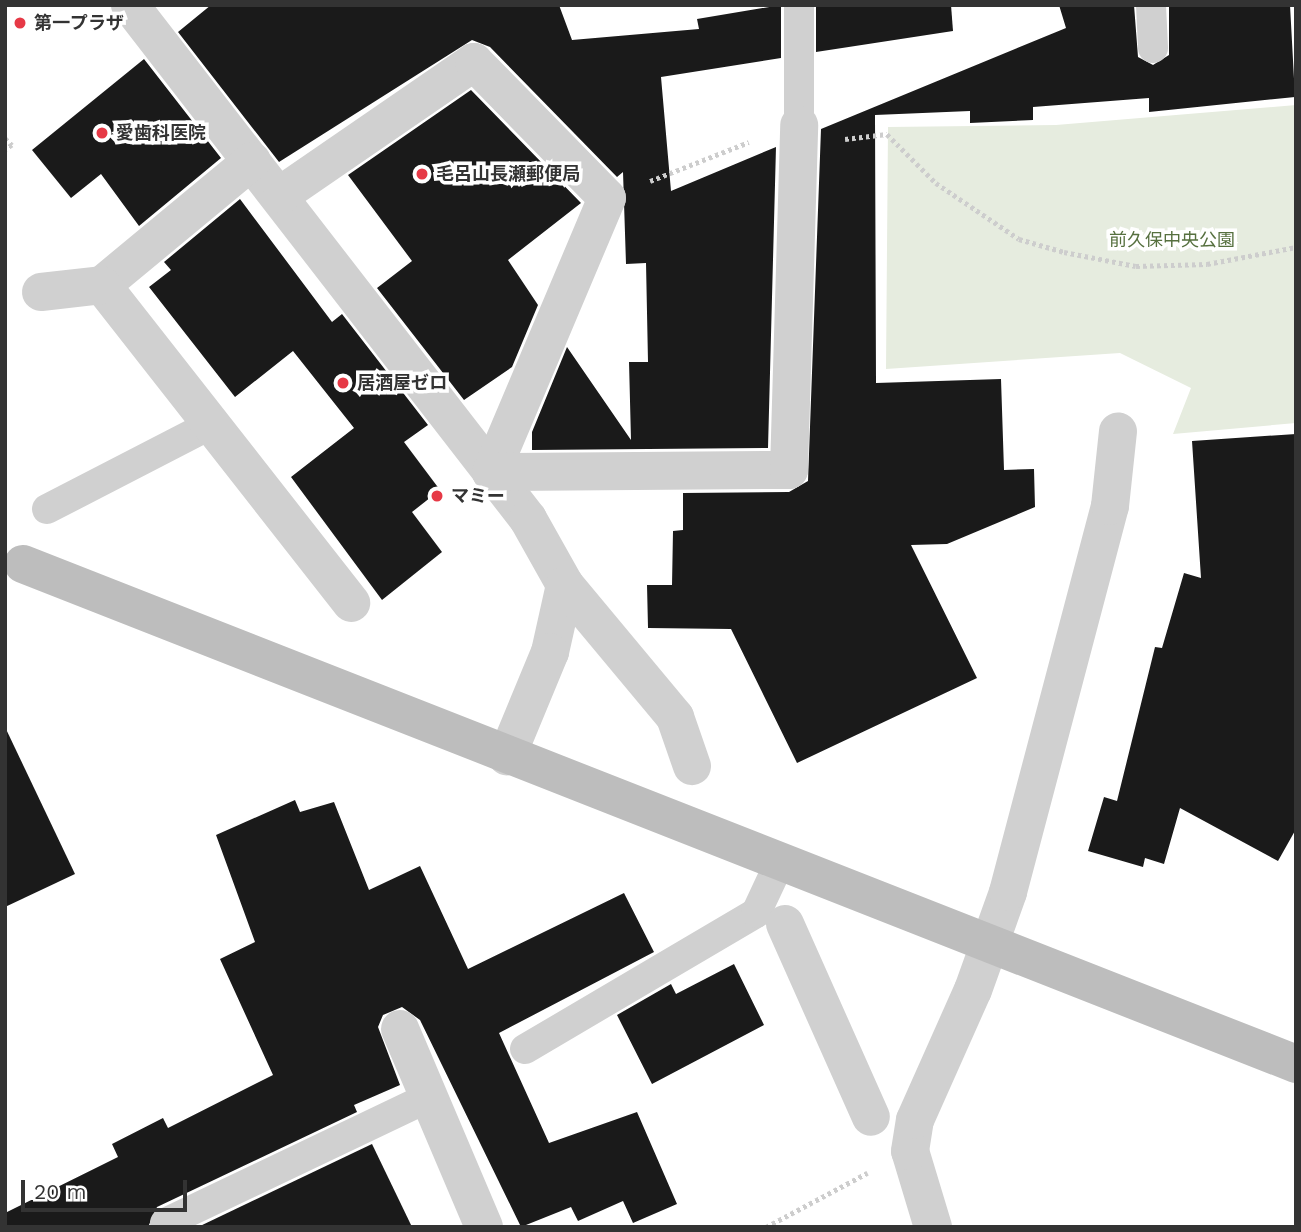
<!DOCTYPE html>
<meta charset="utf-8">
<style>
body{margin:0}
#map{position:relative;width:1301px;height:1232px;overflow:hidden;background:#fff;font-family:"Work Sans","Noto Sans JP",sans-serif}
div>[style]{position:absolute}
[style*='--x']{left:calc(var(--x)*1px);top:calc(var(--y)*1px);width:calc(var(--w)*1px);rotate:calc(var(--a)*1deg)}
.green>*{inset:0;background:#e6ecdf}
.building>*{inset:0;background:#1a1a1a}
.path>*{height:4.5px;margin-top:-2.25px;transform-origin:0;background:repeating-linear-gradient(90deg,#cdcdcd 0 3.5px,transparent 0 7px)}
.lane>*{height:30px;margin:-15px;padding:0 15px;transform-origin:15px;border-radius:15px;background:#d0d0d0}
.street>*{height:38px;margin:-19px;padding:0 19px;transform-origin:19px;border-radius:19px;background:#d0d0d0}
.secondary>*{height:38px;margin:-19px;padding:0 19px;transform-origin:19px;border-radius:19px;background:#bdbdbd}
.dots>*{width:19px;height:19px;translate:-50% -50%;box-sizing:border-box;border:4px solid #fff;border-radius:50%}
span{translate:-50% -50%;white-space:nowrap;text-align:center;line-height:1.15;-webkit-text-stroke:7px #fff;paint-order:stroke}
.poi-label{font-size:18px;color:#333;font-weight:700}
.left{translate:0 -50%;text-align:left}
.park-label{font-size:18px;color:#56703f}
.frame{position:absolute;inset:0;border:7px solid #333;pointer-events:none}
.scale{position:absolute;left:21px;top:1180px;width:166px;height:32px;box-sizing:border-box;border:4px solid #333;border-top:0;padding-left:9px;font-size:21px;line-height:24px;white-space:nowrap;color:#333;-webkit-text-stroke:5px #fff;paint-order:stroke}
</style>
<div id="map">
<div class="green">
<i style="clip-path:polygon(1296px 105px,1296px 423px,1173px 434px,1191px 388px,1120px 353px,886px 369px,888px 127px,1056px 125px)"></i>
</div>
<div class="building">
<i style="clip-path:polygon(211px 5px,559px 5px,572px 40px,699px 29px,697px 19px,781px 5px,781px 58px,661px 77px,671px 191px,776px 147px,768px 448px,532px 450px,532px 432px,567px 347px,631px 440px,629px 362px,648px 362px,646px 263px,626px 264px,623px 172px,617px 177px,490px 47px,472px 40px,279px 162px,178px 32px)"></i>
<i style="clip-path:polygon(816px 5px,951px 5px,953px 31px,816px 52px)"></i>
<i style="clip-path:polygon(1059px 5px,1134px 5px,1138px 57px,1153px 65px,1169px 55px,1169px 5px,1290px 5px,1295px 97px,1149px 112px,1149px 98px,1033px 107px,1033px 120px,970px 123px,970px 111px,875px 115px,876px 383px,1001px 379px,1004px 470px,1034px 469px,1035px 507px,947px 544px,911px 545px,977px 678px,797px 763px,731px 629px,648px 628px,647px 585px,672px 585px,673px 531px,683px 530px,683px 493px,789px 492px,808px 481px,821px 129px,1066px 28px)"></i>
<i style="clip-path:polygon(144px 59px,221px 158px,139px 226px,101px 174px,71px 198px,32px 150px)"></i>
<i style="clip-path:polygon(471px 90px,581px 203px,508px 260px,538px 305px,512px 367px,464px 400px,377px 288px,412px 261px,348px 175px)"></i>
<i style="clip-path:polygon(240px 199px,332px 322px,342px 314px,428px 425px,404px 442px,440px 490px,412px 512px,442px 552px,382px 600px,291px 477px,354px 428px,293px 351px,235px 397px,149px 287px,171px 270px,164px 262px)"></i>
<i style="clip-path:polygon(1296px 434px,1296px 829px,1278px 861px,1180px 808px,1164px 864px,1145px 858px,1143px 867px,1088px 851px,1104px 797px,1117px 801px,1155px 647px,1162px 648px,1184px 573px,1201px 578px,1192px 441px)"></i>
<i style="clip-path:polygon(5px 727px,75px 874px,5px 907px)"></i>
<i style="clip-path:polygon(295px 800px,300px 812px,334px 802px,369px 890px,420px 866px,468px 969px,624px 893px,654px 952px,499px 1033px,549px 1143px,637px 1112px,677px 1204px,633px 1223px,623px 1201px,578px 1221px,571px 1207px,521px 1227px,420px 1020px,402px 1007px,383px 1015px,378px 1027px,400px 1085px,354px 1105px,357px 1112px,157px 1207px,148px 1227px,5px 1227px,5px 1213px,118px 1157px,112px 1144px,163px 1118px,168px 1128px,273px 1075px,220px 959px,255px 942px,216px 835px)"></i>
<i style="clip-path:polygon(734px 964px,764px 1025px,652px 1084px,617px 1015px,671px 984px,676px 994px)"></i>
<i style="clip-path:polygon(372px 1144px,412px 1227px,198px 1227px)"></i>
</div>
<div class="path">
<i style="--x:5;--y:138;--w:10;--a:45"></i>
<i style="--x:12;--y:145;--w:9;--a:144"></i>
<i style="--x:845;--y:139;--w:42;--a:-6.8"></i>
<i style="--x:887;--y:134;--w:69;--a:45"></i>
<i style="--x:936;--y:183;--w:100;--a:34"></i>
<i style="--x:1019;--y:239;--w:47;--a:16.1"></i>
<i style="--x:1064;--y:252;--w:73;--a:11"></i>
<i style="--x:1136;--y:266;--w:71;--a:-1.6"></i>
<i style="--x:1207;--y:264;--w:91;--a:-10.8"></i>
<i style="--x:650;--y:181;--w:106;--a:-21.5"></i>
<i style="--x:766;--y:1227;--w:115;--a:-28.1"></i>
</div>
<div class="lane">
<i style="--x:1151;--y:5;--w:43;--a:87.3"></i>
<i style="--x:799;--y:125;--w:120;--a:-90"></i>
<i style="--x:47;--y:509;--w:181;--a:-27.3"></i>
<i style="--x:525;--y:1049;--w:268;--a:-30.5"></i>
<i style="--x:756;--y:913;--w:54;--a:-64.9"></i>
<i style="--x:165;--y:1223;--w:293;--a:-25.5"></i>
</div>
<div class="street">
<i style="--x:130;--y:5;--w:650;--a:52.25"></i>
<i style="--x:528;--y:519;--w:76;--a:60.7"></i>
<i style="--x:565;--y:585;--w:69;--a:102.6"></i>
<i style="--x:550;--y:652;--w:113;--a:112.5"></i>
<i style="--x:252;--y:161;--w:195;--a:140.4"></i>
<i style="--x:102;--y:285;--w:404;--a:51.9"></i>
<i style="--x:282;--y:194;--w:233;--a:-34.5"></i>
<i style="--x:474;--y:62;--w:190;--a:45.6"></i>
<i style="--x:607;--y:198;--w:298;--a:112.9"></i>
<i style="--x:491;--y:472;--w:298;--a:-0.4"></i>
<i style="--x:789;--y:470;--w:345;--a:-88.3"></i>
<i style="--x:41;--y:292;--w:61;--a:-6.5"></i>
<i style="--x:565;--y:585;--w:172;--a:50.2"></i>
<i style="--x:675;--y:717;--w:52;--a:70.9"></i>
<i style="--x:785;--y:924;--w:211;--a:66"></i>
<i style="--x:400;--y:1029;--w:215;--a:67"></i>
<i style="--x:933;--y:1227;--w:79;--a:-106.8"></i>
<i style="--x:910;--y:1151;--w:31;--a:-81"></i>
<i style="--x:915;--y:1120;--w:142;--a:-66"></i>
<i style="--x:973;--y:990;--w:104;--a:-70.3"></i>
<i style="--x:1008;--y:892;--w:399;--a:-75.2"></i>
<i style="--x:1110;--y:506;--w:75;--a:-83.9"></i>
</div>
<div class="secondary">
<i style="--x:23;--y:564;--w:1368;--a:21.44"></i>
</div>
<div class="dots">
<i style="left:20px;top:23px;background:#e63946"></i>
<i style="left:102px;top:133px;background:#e63946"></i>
<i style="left:422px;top:174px;background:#e63946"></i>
<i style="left:343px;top:383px;background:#e63946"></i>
<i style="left:437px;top:496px;background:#e63946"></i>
</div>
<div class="poi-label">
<span class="left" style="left:34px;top:23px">第一プラザ</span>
<span class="left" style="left:116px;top:133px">愛歯科医院</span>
<span class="left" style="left:436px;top:174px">毛呂山長瀬郵便局</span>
<span class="left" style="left:357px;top:383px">居酒屋ゼロ</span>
<span class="left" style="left:451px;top:496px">マミー</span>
</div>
<div class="park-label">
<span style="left:1172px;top:240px">前久保中央公園</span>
</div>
<div class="frame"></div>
<div class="scale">20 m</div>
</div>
